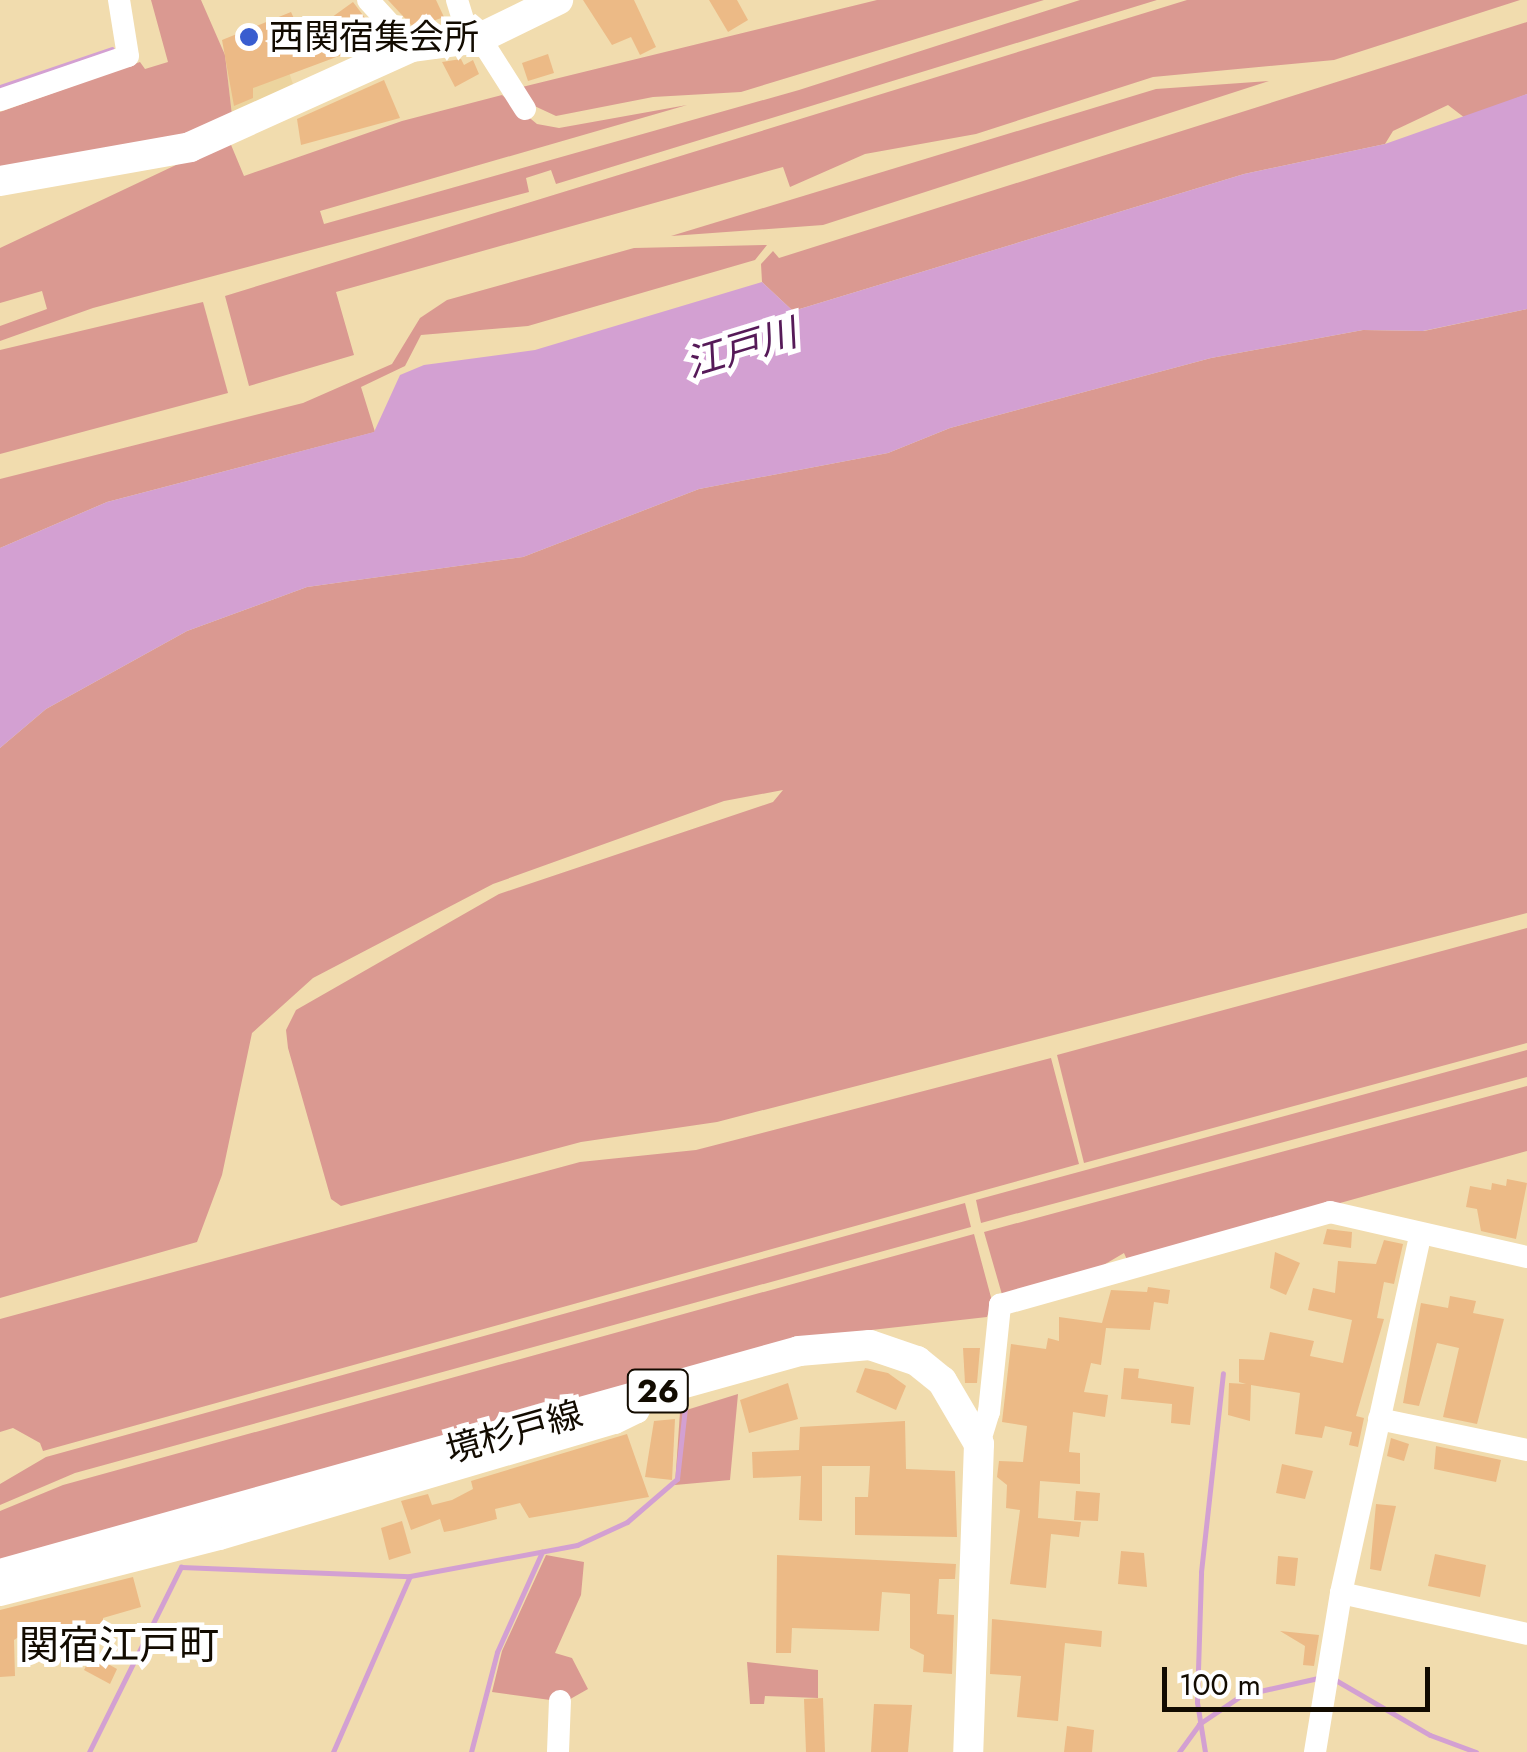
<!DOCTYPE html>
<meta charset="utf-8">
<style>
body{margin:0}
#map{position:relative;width:1527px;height:1752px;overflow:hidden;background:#f1dcae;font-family:Jost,"Noto Sans JP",sans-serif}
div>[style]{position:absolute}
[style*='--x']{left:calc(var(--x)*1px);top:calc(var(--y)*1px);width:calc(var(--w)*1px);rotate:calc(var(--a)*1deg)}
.built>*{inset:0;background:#ecd49e}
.green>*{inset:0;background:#da9991}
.water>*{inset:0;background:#d3a0d2}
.stream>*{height:5px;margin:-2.5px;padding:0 2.5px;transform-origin:2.5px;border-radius:2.5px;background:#d3a0d2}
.building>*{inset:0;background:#ecba86}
.minor>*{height:22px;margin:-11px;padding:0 11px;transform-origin:11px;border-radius:11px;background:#fff}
.major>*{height:30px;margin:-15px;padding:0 15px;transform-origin:15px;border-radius:15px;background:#fff}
.dots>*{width:28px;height:28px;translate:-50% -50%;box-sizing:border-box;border:5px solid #fff;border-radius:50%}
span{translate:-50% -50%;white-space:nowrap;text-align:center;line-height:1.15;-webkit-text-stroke:10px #fff;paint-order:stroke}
.shield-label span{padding:2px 8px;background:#fff;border:2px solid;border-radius:8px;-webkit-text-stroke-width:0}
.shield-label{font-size:32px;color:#120b00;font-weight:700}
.poi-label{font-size:35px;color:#120b00}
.left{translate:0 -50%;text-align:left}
.street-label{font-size:35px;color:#120b00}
.water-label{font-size:38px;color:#561a58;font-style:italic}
.quarter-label{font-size:40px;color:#120b00}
.scale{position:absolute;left:1162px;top:1667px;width:268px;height:45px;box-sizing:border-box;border:5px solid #120b00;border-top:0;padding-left:12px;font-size:30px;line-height:35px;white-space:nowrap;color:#120b00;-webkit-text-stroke:8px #fff;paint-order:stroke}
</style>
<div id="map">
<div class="built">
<i style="clip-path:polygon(279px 43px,294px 87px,232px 115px,225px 55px)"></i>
</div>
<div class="green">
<i style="clip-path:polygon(151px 0,201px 0,225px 55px,232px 115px,190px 134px,0 170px,0 112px,140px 62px,145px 69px,168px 62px)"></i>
<i style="clip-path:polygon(877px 0,1044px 0,741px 92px,653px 97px,556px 116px,528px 103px,518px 88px)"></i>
<i style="clip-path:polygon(1080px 0,1157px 0,556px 184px,551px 170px,526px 178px,529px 192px,93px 308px,0 341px,0 326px,47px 309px,42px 291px,0 303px,0 248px,229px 140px,244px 176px,402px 121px,502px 95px,537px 124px,559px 128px,687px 105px,320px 211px,324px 224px,799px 90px)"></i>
<i style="clip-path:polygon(1187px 0,1520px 0,1334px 60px,1153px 77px,976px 134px,865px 154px,790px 187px,783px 167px,336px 292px,354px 355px,249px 386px,225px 296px)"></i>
<i style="clip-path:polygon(1527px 22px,1527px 94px,1465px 118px,1448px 105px,1393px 131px,1385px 144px,1244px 174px,793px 311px,762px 282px,761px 264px,773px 251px,779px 258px)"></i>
<i style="clip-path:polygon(1269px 81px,823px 225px,671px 236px,1156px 89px)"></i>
<i style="clip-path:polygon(767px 245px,755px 260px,528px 326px,421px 335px,405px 366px,361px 387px,375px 432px,107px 502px,0 548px,0 479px,303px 403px,392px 364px,420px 318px,447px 300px,634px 248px)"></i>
<i style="clip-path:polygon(203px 302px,228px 393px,0 454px,0 350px)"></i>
<i style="clip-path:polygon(1527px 309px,1527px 913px,717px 1122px,581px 1142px,341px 1206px,331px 1199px,288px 1048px,286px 1030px,296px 1010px,499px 894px,773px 802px,783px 790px,724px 801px,493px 884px,313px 978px,252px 1033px,222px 1175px,197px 1242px,0 1298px,0 748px,46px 709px,187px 631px,307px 587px,523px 557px,699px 489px,888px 453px,950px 428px,1211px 358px,1363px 330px,1424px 331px)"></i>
<i style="clip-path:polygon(1527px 928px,1527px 1043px,1084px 1163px,1057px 1055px)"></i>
<i style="clip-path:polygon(1527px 1050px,1527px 1077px,981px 1223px,976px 1200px)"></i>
<i style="clip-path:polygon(1051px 1058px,1079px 1164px,43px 1451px,40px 1443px,13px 1428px,0 1432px,0 1319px,580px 1162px,696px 1150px)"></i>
<i style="clip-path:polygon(1527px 1086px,1527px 1151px,1128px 1262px,1124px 1253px,1090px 1273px,1003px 1298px,984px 1232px)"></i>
<i style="clip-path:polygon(965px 1203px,971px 1227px,75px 1473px,0 1505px,0 1484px,46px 1457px)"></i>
<i style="clip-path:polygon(974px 1234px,992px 1301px,987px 1317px,809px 1337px,0 1565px,0 1511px,63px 1485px)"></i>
<i style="clip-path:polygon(738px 1394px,730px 1480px,675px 1485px,680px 1412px)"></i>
<i style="clip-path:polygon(546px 1555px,584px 1562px,581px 1595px,555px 1653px,572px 1658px,588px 1689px,565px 1702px,492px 1692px,502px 1651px)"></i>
<i style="clip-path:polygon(747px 1662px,818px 1670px,818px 1698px,765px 1696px,764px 1704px,750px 1704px)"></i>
</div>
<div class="water">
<i style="clip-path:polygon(1527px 94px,1527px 309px,1423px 331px,1363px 330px,1211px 358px,950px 428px,888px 453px,699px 489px,523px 557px,307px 587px,187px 631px,46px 709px,0 748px,0 548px,107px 502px,374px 432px,400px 375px,424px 365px,535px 350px,762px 282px,793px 311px,1244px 174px,1385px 144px)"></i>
</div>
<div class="stream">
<i style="--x:0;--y:87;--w:118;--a:-18.7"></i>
<i style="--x:1332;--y:1678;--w:113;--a:30.2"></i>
<i style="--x:1430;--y:1735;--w:49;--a:20.3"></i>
<i style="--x:89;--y:1752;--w:207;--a:-63.6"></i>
<i style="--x:181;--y:1567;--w:229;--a:2.3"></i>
<i style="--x:333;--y:1752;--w:192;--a:-66.4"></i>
<i style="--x:410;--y:1576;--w:170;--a:-10.5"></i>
<i style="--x:577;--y:1545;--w:55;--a:-24.7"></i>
<i style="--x:627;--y:1522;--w:66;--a:-40.7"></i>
<i style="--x:677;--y:1479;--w:71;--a:-83.6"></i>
<i style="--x:471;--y:1752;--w:103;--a:-75.4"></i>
<i style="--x:497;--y:1652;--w:110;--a:-65.8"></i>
<i style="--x:1179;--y:1752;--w:34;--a:-54"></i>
<i style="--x:1199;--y:1724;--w:52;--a:-34"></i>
<i style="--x:1242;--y:1695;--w:78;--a:-12.6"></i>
<i style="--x:1205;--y:1752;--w:51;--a:-99.1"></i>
<i style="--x:1197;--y:1702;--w:130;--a:-88.2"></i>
<i style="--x:1201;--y:1572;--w:200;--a:-83.7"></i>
</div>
<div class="building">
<i style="clip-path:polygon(388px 0,436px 0,444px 17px,414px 28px)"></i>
<i style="clip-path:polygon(583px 0,634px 0,656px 47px,640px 55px,631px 37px,612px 45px)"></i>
<i style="clip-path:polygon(709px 0,737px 0,748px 20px,728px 32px)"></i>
<i style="clip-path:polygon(353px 2px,382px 40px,253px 88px,253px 98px,234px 106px,222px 40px,291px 12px,303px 38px)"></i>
<i style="clip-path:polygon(548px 54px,554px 73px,528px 81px,522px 63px)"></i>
<i style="clip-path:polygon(461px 59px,464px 65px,473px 60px,479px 74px,455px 87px,442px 62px)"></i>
<i style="clip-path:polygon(384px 80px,400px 118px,301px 145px,297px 119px)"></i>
<i style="clip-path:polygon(1507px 1179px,1527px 1183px,1516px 1239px,1481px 1231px,1477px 1209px,1466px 1207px,1470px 1186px,1491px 1190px,1492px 1183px,1506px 1186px)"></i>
<i style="clip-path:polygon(1327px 1229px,1352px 1232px,1351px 1248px,1323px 1244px)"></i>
<i style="clip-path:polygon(1384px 1240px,1403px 1244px,1394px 1284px,1384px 1282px,1377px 1318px,1384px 1319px,1356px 1416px,1364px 1418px,1358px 1447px,1349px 1445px,1352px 1432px,1325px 1426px,1322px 1438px,1295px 1434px,1300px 1393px,1251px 1385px,1250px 1421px,1228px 1415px,1229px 1383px,1246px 1384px,1239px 1382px,1239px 1359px,1264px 1360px,1270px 1332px,1314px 1341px,1310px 1356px,1343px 1363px,1352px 1320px,1308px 1310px,1313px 1288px,1335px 1293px,1338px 1261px,1376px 1264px)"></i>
<i style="clip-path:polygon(1275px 1252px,1300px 1263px,1286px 1295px,1270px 1288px)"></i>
<i style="clip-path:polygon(1148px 1287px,1170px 1290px,1168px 1304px,1154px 1302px,1150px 1330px,1106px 1328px,1101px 1365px,1091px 1363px,1084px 1392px,1108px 1395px,1105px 1417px,1073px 1412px,1069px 1452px,1080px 1453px,1080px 1484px,1040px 1481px,1038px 1518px,1081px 1522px,1079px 1537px,1051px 1534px,1046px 1588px,1010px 1584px,1020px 1510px,1006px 1508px,1007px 1485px,997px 1477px,999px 1461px,1023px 1462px,1027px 1426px,1002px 1422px,1011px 1344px,1046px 1349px,1048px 1338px,1059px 1341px,1059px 1317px,1102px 1323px,1111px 1290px,1147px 1292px)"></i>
<i style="clip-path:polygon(1450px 1296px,1476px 1301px,1473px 1313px,1504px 1319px,1477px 1424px,1443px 1417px,1459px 1348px,1437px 1343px,1419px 1406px,1403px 1403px,1421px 1303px,1448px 1308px)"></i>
<i style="clip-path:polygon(963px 1348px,980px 1348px,977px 1383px,965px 1383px)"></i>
<i style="clip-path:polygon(865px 1368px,888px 1373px,906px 1386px,896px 1410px,856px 1392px)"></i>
<i style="clip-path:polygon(1124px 1368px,1139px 1369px,1138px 1378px,1194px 1387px,1190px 1425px,1171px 1423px,1172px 1404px,1121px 1399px)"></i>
<i style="clip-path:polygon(788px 1383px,798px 1419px,749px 1433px,740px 1400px)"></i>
<i style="clip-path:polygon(675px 1419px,672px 1480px,645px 1477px,654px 1421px)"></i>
<i style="clip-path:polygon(905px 1421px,906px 1469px,955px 1471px,957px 1537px,855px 1535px,855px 1497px,868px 1497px,870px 1466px,822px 1466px,822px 1521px,799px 1520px,801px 1476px,753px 1478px,752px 1452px,799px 1450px,800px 1427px)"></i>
<i style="clip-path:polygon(627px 1434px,649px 1497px,529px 1518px,520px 1503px,495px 1509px,497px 1519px,455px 1530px,444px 1532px,440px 1519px,411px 1530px,401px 1501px,428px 1494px,432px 1505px,452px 1500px,473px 1489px,471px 1481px)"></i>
<i style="clip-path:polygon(1391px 1438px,1409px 1444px,1404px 1461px,1387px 1456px)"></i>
<i style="clip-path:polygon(1436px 1446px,1501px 1460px,1496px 1482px,1434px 1469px)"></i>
<i style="clip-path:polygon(1282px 1464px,1313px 1471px,1305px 1499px,1276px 1493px)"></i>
<i style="clip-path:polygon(1076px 1491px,1100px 1493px,1098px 1521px,1074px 1520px)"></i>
<i style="clip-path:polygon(1376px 1504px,1396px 1506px,1381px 1571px,1370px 1569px)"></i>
<i style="clip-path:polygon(402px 1521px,411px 1553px,389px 1560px,381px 1528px)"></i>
<i style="clip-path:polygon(1121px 1551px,1144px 1553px,1147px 1587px,1118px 1584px)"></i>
<i style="clip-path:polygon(1435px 1554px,1486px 1565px,1480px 1597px,1428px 1586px)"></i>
<i style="clip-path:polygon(777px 1555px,956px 1564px,955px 1579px,939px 1579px,937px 1614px,954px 1615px,952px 1674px,923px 1672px,924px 1655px,910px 1648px,910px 1594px,882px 1592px,879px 1631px,792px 1628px,791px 1653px,776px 1653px)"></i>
<i style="clip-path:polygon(1278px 1556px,1298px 1558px,1295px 1586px,1276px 1584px)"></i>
<i style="clip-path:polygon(133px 1577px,141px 1607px,103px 1618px,106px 1631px,78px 1638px,77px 1631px,55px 1637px,26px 1632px,14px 1640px,15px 1676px,0 1677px,0 1610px)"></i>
<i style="clip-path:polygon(992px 1619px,1102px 1631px,1101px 1647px,1065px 1643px,1058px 1721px,1017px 1717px,1021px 1676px,990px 1674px)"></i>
<i style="clip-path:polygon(1280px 1631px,1319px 1635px,1314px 1666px,1303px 1665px,1305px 1646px)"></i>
<i style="clip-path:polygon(92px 1655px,117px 1669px,110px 1684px,84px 1670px)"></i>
<i style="clip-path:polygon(823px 1698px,825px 1752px,806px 1752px,804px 1699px)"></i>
<i style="clip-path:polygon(874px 1704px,912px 1705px,908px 1752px,871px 1752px)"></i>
<i style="clip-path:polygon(1067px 1726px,1094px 1730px,1092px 1752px,1064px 1752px)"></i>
</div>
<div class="minor">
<i style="--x:368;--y:0;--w:64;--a:47.5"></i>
<i style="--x:457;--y:0;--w:41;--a:72.9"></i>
<i style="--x:480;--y:38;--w:84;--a:57.6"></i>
<i style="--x:0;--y:100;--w:135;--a:-19"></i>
<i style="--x:128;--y:56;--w:57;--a:-99.1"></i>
<i style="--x:1379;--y:1419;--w:151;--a:11.8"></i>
<i style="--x:979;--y:1444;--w:34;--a:-73"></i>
<i style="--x:989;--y:1412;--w:108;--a:-84.1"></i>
<i style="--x:1000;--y:1305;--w:343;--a:-15.7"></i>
<i style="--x:1330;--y:1212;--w:202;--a:12.9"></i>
<i style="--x:1341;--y:1593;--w:190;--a:12.4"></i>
<i style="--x:0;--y:1595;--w:227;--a:-14.3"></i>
<i style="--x:220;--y:1539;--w:412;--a:-16.4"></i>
<i style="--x:615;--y:1423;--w:25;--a:-26"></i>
<i style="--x:638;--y:1412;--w:20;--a:-63"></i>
<i style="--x:558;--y:1752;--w:51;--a:-87.8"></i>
<i style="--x:1315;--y:1752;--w:161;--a:-80.7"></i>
<i style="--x:1341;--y:1593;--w:366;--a:-77.5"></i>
</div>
<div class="major">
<i style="--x:0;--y:181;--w:193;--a:-10.1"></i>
<i style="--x:190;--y:147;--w:243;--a:-24.3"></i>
<i style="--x:411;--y:47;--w:70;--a:-7.4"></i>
<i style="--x:480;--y:38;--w:87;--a:-26"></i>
<i style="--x:0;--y:1574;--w:830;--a:-15.59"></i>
<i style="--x:799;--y:1351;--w:71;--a:-4.8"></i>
<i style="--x:870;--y:1345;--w:50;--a:18.8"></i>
<i style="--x:917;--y:1361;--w:32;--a:39"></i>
<i style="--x:942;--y:1381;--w:73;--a:59.6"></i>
<i style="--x:979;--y:1444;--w:308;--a:92"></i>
</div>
<div class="dots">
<i style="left:249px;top:37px;background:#395dcf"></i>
</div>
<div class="shield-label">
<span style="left:658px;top:1391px">26</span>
</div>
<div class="poi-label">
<span class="left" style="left:269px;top:37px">西関宿集会所</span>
</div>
<div class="street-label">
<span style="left:514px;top:1432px;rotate:-16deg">境杉戸線</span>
</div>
<div class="water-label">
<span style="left:741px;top:348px;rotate:-17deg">江戸川</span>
</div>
<div class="quarter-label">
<span style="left:119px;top:1645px">関宿江戸町</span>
</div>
<div class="scale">100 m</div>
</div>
